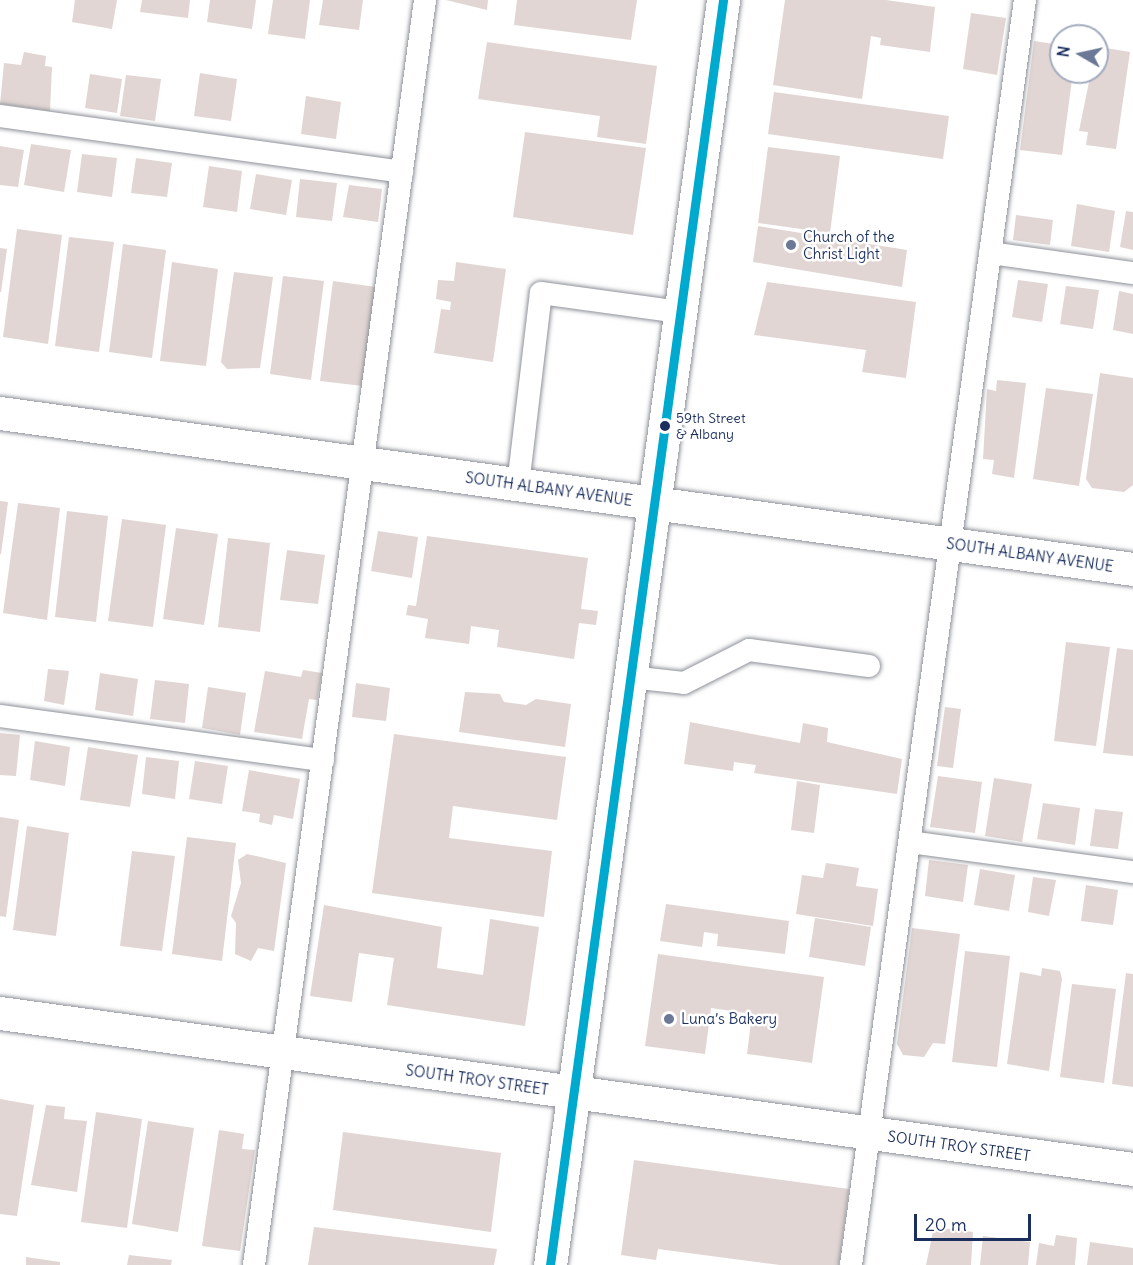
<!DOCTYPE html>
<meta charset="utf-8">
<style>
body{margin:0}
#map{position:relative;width:1133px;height:1265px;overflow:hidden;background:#fff;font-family:Delius,sans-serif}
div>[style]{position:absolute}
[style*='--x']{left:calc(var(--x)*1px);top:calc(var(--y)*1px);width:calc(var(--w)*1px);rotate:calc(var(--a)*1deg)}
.building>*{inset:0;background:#e1d6d3}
.roads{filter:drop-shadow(0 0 2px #8e929a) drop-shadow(0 0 2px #8e929a)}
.lane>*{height:22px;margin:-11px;padding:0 11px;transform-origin:11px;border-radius:11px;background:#fff}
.street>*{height:33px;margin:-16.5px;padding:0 16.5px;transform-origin:16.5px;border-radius:16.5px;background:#fff}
.secondary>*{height:33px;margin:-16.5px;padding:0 16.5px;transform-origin:16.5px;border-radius:16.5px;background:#fff}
.bus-1>*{height:9px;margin:-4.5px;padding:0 4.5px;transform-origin:4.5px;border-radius:4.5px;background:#00a9ce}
.dots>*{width:16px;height:16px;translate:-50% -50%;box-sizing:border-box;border:3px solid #fff;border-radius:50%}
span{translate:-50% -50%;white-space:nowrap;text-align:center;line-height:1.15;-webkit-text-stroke:5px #fff;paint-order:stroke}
.bus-label{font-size:14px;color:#1b2f5e}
.left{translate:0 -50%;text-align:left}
.poi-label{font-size:15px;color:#1b2f5e}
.street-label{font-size:15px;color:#1b2f5e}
.north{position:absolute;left:1049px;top:24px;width:60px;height:60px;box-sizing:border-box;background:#fff;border:2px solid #a4acbf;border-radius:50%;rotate:279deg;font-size:16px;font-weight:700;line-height:24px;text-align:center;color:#1b2f5e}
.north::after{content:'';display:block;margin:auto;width:21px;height:27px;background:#6b7896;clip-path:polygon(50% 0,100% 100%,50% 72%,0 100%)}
.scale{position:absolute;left:914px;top:1214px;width:117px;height:27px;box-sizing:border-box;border:3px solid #1b2f5e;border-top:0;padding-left:8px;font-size:18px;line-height:21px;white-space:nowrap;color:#1b2f5e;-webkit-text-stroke:4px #fff;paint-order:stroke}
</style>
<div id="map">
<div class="building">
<i style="clip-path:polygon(75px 0,117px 0,112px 29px,72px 22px)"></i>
<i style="clip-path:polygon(142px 0,190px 0,188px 18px,140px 12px)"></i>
<i style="clip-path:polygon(210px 0,256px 0,252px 29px,207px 22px)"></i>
<i style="clip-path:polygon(273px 0,310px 0,305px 39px,268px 34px)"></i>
<i style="clip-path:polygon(323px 0,363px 0,359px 30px,319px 25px)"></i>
<i style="clip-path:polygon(446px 0,488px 0,487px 10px)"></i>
<i style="clip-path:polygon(517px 0,637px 0,631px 40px,514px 25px)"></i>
<i style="clip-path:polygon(785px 0,886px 0,935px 7px,930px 52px,880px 45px,881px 38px,871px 36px,862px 99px,773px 85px)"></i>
<i style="clip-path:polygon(971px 13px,1006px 18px,997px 75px,963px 69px)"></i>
<i style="clip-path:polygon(1034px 41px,1061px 45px,1061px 72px,1073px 72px,1062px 155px,1020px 150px)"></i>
<i style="clip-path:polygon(487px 42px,657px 66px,646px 144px,597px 137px,600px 116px,478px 99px)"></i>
<i style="clip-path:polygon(1106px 48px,1130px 52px,1116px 149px,1086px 145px,1088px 132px,1079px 131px,1091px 72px,1102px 64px)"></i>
<i style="clip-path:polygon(24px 52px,46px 56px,45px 66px,52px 67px,50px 111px,0 104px,4px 63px,21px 65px)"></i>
<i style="clip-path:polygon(200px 73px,237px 79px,231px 121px,194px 116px)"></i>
<i style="clip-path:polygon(90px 74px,122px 79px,117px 113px,85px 108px)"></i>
<i style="clip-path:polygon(126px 75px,161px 79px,155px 121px,120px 116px)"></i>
<i style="clip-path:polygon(774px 92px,949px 116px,943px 159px,768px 134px)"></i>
<i style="clip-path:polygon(306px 96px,341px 102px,336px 139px,301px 134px)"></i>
<i style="clip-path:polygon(525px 132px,646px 148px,633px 235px,513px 217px)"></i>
<i style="clip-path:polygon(31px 144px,71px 150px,64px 192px,24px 185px)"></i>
<i style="clip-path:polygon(0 146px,24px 150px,18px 187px,0 185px)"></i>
<i style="clip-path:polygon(768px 147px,840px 156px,830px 233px,758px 223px)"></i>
<i style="clip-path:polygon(82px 154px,117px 158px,112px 197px,77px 192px)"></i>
<i style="clip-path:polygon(136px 158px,172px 163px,167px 197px,131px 193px)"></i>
<i style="clip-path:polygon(209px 166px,242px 171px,237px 212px,203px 207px)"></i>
<i style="clip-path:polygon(256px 174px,292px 180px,286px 215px,250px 209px)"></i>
<i style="clip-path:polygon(300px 179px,337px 183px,332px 221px,296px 217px)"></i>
<i style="clip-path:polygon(349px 185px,382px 189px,378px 222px,343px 217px)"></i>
<i style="clip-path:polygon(1077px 204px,1115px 211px,1109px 252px,1071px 246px)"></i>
<i style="clip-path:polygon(1126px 211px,1133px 212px,1133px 250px,1120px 247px)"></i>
<i style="clip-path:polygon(1016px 215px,1053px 220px,1050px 245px,1013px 240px)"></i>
<i style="clip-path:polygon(758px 226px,907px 250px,902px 287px,753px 262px)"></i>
<i style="clip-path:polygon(17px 229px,62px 235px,48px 344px,3px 337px)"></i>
<i style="clip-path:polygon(69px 237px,114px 242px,99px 352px,55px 346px)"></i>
<i style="clip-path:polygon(123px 244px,166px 250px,152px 358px,109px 352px)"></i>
<i style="clip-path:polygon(0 248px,7px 249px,1px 292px,0 292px)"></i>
<i style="clip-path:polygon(172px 262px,218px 269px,206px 366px,160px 361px)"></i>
<i style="clip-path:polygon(456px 262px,506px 269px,493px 362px,434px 353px,441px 309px,450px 310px,451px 302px,436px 299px,438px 280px,454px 281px)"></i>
<i style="clip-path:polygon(234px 272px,273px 277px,260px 368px,227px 369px,221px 362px)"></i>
<i style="clip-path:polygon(283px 276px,324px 281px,311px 380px,270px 374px)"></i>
<i style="clip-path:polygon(1018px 280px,1048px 284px,1042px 322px,1012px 317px)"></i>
<i style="clip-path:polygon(333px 281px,376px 287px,363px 386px,320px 381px)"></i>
<i style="clip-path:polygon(767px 282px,916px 302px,906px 378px,862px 372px,866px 350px,754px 335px)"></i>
<i style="clip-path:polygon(1066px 286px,1099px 290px,1093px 329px,1060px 324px)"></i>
<i style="clip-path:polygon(1119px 291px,1133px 294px,1133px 334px,1113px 330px)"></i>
<i style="clip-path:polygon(1100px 373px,1133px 378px,1133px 485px,1124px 492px,1092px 488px,1086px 479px)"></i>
<i style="clip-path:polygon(997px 380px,1026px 383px,1014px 478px,992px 474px,994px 460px,983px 459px,987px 389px,996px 391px)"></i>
<i style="clip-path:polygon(1046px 388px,1093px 394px,1079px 486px,1033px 479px)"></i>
<i style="clip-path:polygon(0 501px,8px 502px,1px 554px,0 554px)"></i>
<i style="clip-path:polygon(18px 503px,60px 508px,47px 620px,3px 613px)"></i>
<i style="clip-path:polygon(67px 511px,108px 516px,96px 622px,55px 617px)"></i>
<i style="clip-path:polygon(122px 519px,166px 525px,153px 627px,108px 621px)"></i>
<i style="clip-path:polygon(176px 528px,218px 534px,204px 625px,163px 619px)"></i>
<i style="clip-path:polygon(378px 531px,418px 537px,412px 578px,371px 571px)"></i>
<i style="clip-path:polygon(427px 536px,588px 558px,581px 609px,598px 611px,596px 625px,579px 623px,574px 659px,497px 647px,499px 630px,471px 626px,469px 644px,425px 638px,428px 619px,406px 615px,408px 605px,416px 606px)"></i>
<i style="clip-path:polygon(228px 538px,270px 543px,260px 632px,218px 627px)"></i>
<i style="clip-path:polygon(287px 550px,325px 555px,318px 604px,280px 600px)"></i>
<i style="clip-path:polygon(1066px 642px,1110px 647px,1096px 746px,1054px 741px)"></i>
<i style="clip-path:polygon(1117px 648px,1133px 650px,1133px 756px,1103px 753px)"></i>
<i style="clip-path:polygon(48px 669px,69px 671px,64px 705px,44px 701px)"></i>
<i style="clip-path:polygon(303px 670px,322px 673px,317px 700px,309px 699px,302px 739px,254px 732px,265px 671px,301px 677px)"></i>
<i style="clip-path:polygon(100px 673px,138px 679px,133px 716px,95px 710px)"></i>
<i style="clip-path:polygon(155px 680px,189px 684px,185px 723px,150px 719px)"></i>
<i style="clip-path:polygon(356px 683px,390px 688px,386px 721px,352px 717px)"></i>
<i style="clip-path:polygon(208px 687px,246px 693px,240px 735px,202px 728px)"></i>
<i style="clip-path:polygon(465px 692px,500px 694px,504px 702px,526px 705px,536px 699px,571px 704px,565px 747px,459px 732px)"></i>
<i style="clip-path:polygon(945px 707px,961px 709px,953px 768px,937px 766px)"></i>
<i style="clip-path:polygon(690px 722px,800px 743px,803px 723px,828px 728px,827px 742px,902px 759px,897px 794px,754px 773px,756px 765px,734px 762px,733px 771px,684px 764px)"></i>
<i style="clip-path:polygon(0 733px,20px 735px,16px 776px,0 775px)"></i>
<i style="clip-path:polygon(394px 734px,566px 757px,557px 820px,453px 806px,449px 838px,552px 851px,544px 917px,372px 893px)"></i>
<i style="clip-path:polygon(35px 741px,70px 747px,65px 786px,30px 780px)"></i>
<i style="clip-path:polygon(88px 747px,138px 755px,130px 807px,80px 800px)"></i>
<i style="clip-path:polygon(146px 757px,179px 761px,175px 799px,142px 794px)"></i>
<i style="clip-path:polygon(195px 761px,228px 766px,222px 804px,189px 799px)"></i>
<i style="clip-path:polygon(249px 770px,300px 779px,293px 819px,274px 815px,272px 825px,259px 822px,260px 814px,242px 811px)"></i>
<i style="clip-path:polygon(938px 776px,982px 782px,975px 833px,930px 827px)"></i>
<i style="clip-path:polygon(994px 778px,1032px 784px,1022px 842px,985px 836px)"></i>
<i style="clip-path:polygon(797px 781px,820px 785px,814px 833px,791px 830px)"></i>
<i style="clip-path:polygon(1043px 803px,1080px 808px,1075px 845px,1037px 839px)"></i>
<i style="clip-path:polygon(1095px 809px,1123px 812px,1118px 849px,1090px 846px)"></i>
<i style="clip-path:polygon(0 817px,19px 820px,6px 917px,0 916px)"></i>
<i style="clip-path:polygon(27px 826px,69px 833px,56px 936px,13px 930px)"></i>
<i style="clip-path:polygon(187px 837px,236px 843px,222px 961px,172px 954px)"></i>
<i style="clip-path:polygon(132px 851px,175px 856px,162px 951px,120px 946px)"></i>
<i style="clip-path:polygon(247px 854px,286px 863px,274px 951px,258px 948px,251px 961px,235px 954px,236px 923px,231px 916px,241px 883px,238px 860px)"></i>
<i style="clip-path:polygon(929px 860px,968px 865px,963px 902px,925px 896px)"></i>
<i style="clip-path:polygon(826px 863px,859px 868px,856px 886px,878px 889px,873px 926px,796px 914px,802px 875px,823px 878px)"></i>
<i style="clip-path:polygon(980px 869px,1015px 875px,1009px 911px,974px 905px)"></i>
<i style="clip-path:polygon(1033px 877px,1056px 880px,1049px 916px,1028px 912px)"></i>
<i style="clip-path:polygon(1086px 885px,1118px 890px,1113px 925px,1081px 921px)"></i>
<i style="clip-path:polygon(666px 904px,789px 921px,785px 954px,717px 946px,718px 934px,704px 932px,702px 947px,660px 941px)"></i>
<i style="clip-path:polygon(324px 905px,442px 927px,437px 968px,483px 975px,490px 919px,539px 927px,525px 1026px,387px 1005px,394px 958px,359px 953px,352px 1002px,310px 996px)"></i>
<i style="clip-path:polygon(815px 918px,871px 927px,865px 966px,809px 957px)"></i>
<i style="clip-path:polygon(912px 928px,960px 934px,945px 1044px,933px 1043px,924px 1057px,903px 1055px,897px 1044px)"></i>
<i style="clip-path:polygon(965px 951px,1010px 956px,997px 1067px,952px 1062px)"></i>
<i style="clip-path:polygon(658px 954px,824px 977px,812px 1063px,747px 1054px,752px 1014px,711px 1008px,705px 1054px,645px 1046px)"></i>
<i style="clip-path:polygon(1042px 968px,1060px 971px,1062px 979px,1049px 1071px,1007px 1064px,1020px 972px,1041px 976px)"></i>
<i style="clip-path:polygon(1126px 973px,1133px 974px,1133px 1087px,1112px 1084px)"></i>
<i style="clip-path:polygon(1072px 984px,1116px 989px,1104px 1083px,1060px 1077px)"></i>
<i style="clip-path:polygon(0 1099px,34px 1105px,17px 1216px,0 1214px)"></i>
<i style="clip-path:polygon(46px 1105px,65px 1107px,64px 1119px,87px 1121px,77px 1192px,31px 1185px)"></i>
<i style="clip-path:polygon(96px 1112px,142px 1119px,127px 1228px,81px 1222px)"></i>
<i style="clip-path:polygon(148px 1121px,194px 1128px,178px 1232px,132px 1224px)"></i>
<i style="clip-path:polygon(219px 1130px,244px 1134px,242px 1149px,255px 1150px,240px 1251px,202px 1246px)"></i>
<i style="clip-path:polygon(343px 1132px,501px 1153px,491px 1232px,333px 1210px)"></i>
<i style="clip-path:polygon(634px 1160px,849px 1189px,839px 1265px,780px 1265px,658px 1249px,656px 1260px,621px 1255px)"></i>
<i style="clip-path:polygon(314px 1227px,497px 1249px,494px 1265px,308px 1265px)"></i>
<i style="clip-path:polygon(934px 1227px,973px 1232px,971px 1265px,926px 1265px)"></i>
<i style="clip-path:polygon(1056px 1235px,1077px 1238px,1075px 1265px,1036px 1265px,1039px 1243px,1054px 1246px)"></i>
<i style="clip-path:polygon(983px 1236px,1030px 1242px,1028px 1265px,980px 1265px)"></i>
<i style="clip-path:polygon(1090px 1242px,1133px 1248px,1133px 1265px,1087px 1265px)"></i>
<i style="clip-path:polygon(129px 1255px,172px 1260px,171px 1265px,127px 1265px)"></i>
<i style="clip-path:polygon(26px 1257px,60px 1262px,60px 1265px,26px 1265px)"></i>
</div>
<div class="roads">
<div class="lane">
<i style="--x:0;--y:116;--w:406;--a:7.9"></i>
<i style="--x:990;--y:253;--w:144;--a:8"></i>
<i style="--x:518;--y:485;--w:193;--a:-83.2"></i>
<i style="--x:541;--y:293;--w:140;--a:7.8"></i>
<i style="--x:630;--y:677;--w:54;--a:6.3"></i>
<i style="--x:684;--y:683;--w:73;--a:-26.9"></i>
<i style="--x:749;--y:650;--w:121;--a:7.6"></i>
<i style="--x:0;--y:716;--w:326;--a:7.8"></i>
<i style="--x:910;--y:842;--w:225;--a:7.7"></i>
<i style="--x:254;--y:1265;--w:1277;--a:-82.3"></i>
<i style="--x:851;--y:1265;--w:1277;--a:-82.17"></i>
</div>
<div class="street">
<i style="--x:0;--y:413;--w:1144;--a:7.84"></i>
<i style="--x:0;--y:1013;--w:1144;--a:7.84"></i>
</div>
<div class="secondary">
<i style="--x:550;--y:1265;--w:1277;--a:-82.21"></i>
</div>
</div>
<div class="bus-1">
<i style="--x:550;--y:1265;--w:1277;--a:-82.21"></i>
</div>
<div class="dots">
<i style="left:791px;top:245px;background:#6b7896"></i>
<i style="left:665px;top:426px;background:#1b2f5e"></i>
<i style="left:669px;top:1019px;background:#6b7896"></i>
</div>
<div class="bus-label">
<span class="left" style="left:676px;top:426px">59th Street<br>&amp; Albany</span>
</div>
<div class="poi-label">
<span class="left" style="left:803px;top:245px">Church of the<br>Christ Light</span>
<span class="left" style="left:681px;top:1019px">Luna’s Bakery</span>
</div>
<div class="street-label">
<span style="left:549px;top:489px;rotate:8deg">SOUTH ALBANY AVENUE</span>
<span style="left:1030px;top:555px;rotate:8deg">SOUTH ALBANY AVENUE</span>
<span style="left:477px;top:1080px;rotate:8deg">SOUTH TROY STREET</span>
<span style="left:959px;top:1146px;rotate:8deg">SOUTH TROY STREET</span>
</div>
<div class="north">N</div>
<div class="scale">20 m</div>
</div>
